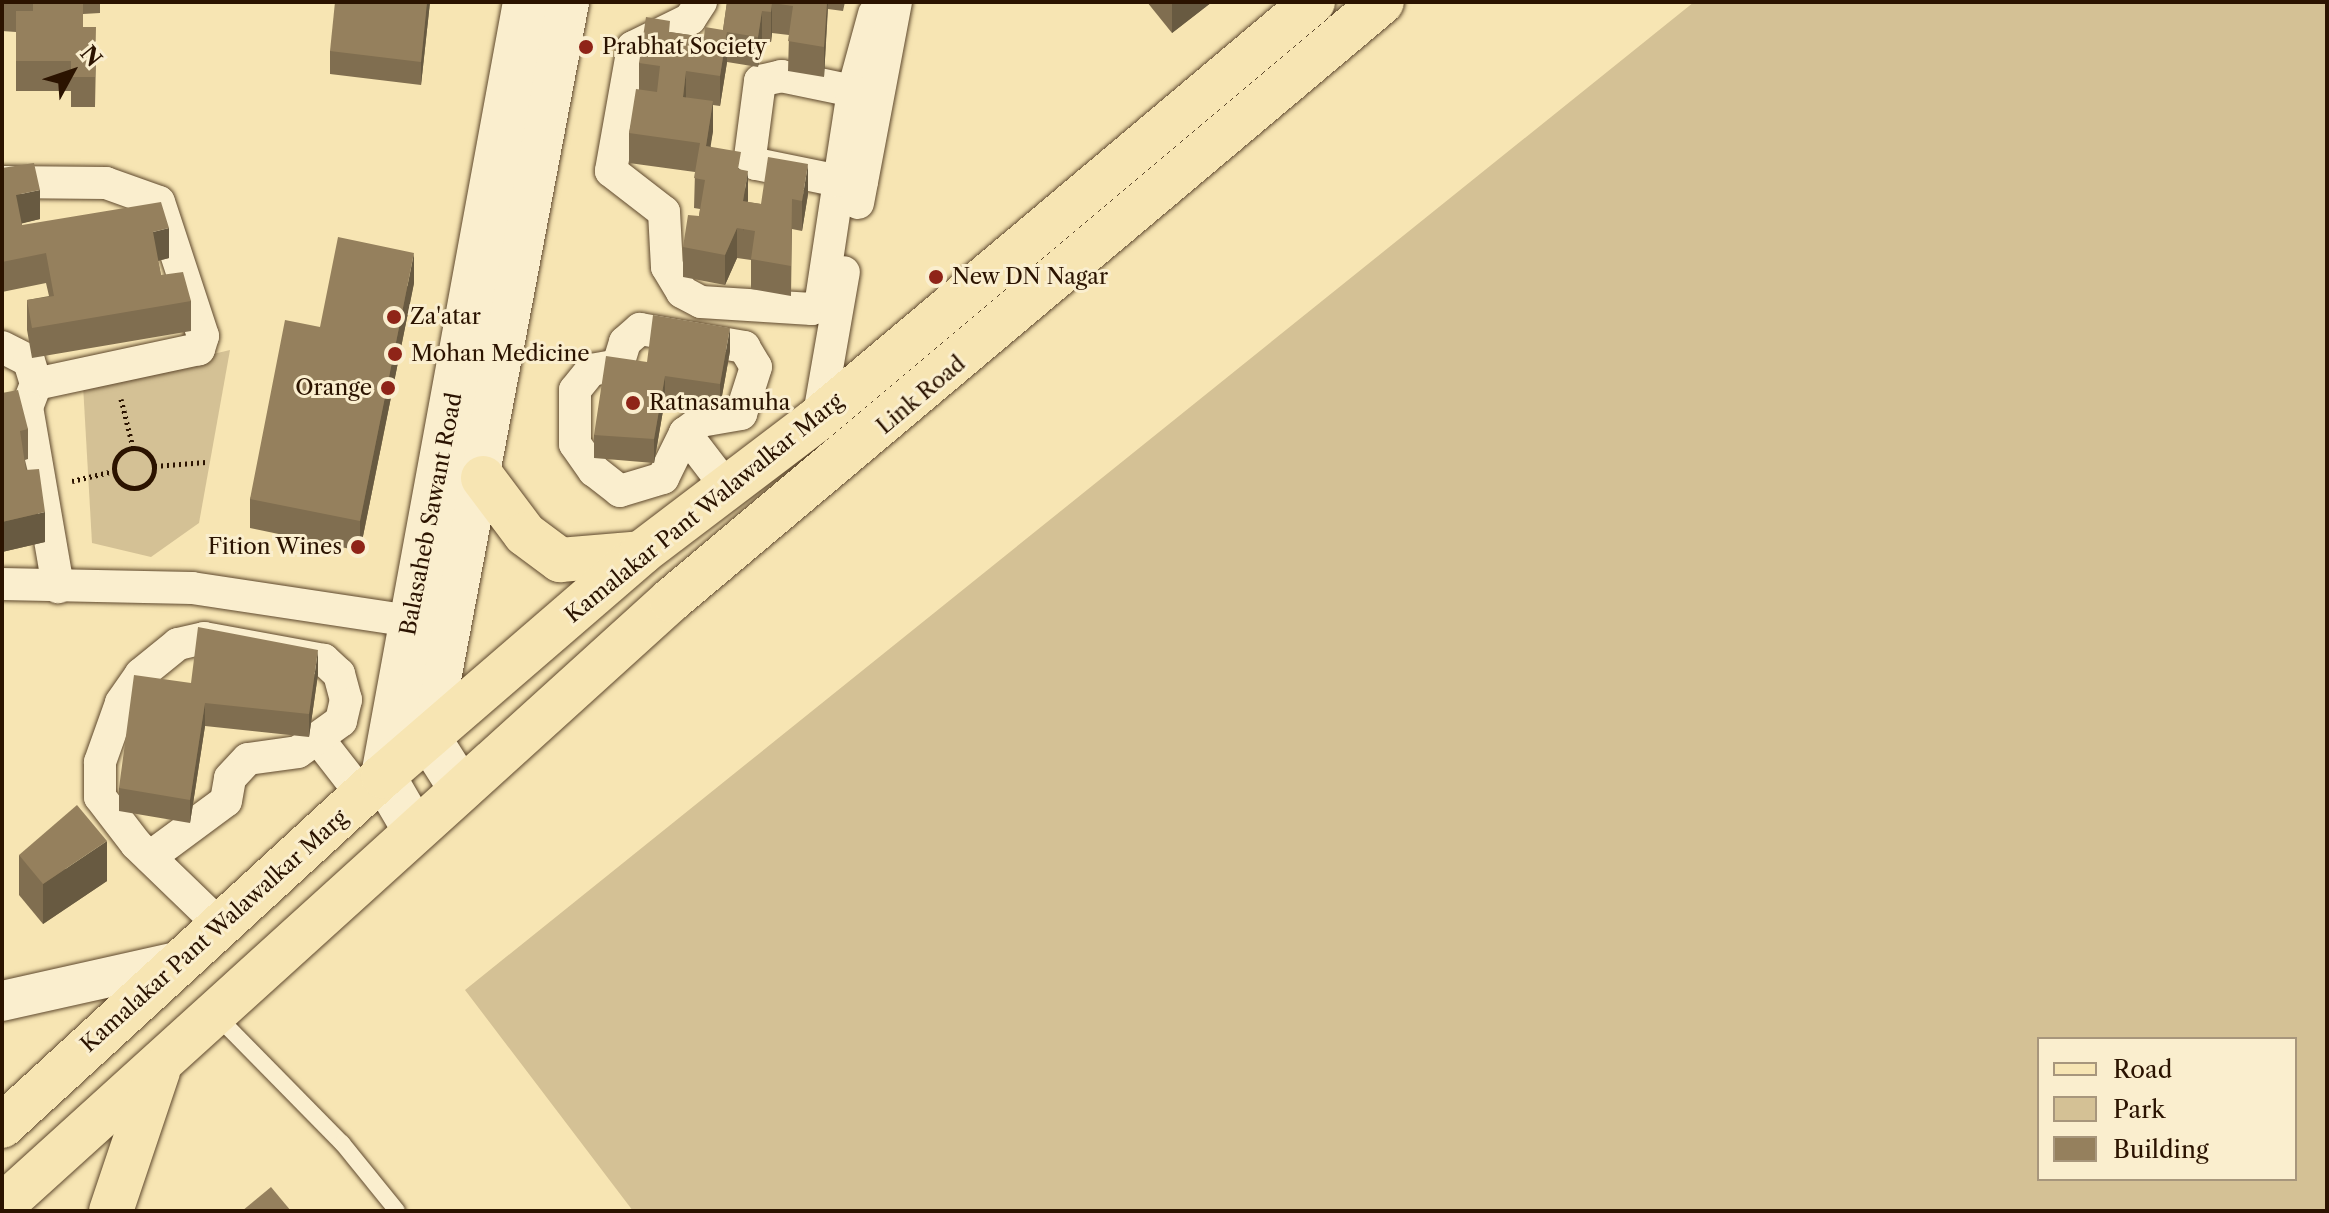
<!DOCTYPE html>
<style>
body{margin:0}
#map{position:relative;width:2329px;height:1213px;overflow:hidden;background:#f7e5b3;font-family:"Libre Caslon Text",serif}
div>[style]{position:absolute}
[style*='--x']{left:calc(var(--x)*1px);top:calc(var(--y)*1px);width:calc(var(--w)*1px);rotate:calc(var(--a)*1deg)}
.green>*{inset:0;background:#d4c195}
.path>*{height:5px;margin-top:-2.5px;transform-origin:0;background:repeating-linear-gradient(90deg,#2b1300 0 2px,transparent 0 6px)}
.path>.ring{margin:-2.5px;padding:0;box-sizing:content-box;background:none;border:5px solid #2b1300;border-radius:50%}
.roads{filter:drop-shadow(0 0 2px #5e482d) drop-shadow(0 0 2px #5e482d)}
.service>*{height:16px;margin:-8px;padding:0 8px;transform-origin:8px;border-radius:8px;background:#faeece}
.minor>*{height:32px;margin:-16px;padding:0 16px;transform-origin:16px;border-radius:16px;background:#faeece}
.tertiary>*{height:40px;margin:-20px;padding:0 20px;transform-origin:20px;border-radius:20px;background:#faeece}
.secondary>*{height:44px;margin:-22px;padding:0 22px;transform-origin:22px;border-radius:22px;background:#faeece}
.primary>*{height:44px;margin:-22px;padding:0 22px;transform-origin:22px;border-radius:22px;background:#f7e5b3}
.wall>*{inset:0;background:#806e50}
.shaded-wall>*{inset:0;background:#685a41}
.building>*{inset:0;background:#95805d}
.dots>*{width:22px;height:22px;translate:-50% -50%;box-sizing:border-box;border:4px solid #faeece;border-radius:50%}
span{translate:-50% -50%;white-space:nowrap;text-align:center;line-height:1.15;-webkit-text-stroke:6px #faeece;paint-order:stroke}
.poi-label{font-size:22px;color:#2b1300}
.left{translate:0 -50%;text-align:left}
.right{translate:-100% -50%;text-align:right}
.street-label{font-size:22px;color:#2b1300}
.frame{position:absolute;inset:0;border:4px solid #2b1300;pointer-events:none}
.legend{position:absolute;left:2037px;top:1037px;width:260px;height:144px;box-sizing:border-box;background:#faeece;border:2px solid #a7967c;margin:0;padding:10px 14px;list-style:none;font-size:24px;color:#2b1300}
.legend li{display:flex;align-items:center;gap:16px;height:40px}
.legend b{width:40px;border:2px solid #a7967c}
.north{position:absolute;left:32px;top:32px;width:80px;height:80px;-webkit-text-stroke:6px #faeece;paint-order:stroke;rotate:50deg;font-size:22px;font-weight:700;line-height:32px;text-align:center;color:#2b1300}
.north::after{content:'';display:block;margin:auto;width:28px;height:36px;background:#2b1300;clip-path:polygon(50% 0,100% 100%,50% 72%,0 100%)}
</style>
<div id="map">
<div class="green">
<i style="clip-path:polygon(evenodd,1694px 2px,2327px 2px,2327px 1211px,633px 1211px,465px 990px,1694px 2px,2039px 1039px,2295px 1039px,2295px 1179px,2039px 1179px,2039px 1039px)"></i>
<i style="clip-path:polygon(230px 350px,199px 523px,151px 557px,92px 543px,83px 385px)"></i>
</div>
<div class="path">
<i style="--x:121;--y:399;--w:49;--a:76"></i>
<i class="ring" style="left:114px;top:448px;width:35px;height:35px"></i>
<i style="--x:155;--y:466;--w:51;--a:-4.5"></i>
<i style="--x:72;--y:481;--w:43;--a:-13.4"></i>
</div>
<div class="roads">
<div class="service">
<i style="--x:216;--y:1015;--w:180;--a:45.5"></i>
<i style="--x:342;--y:1143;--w:87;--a:51"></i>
</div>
<div class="minor">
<i style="--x:701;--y:2;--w:20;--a:123"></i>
<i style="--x:690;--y:19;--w:64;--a:153.8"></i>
<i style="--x:633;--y:47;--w:126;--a:100.1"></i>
<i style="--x:611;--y:171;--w:67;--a:37.7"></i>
<i style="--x:664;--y:212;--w:55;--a:86.9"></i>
<i style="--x:667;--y:267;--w:29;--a:59"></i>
<i style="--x:682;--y:292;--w:21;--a:28"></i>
<i style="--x:701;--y:302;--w:111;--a:3.6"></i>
<i style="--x:812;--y:309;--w:13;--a:-45"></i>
<i style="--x:821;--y:300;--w:120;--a:-81.4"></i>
<i style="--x:839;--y:181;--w:23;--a:2"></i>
<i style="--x:874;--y:14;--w:80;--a:105.3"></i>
<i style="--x:853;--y:91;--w:22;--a:18"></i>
<i style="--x:781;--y:76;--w:74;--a:11.8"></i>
<i style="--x:853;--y:91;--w:91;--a:98.8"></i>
<i style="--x:839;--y:181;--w:85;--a:-168.4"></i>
<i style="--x:756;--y:164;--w:9;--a:-131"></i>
<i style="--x:750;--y:157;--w:77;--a:-82.5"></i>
<i style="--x:760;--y:81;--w:22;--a:-13"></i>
<i style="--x:2;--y:182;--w:104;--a:0.6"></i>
<i style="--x:106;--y:183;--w:56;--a:19.7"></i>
<i style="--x:159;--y:202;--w:141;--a:71.8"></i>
<i style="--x:203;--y:336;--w:14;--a:107"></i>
<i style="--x:199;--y:349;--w:167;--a:167.9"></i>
<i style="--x:858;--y:203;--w:205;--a:-79.3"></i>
<i style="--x:2;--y:347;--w:30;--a:27"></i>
<i style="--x:29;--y:361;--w:24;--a:73"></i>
<i style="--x:36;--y:384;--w:25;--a:111"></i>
<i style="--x:27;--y:407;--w:27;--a:156"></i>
<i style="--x:27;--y:407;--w:183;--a:80.2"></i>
<i style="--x:817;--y:426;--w:156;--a:-80.1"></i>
<i style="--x:685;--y:433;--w:50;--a:116.1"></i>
<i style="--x:663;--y:478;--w:45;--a:163.2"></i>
<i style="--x:620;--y:491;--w:33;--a:-142"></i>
<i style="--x:594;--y:471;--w:33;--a:-125"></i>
<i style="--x:575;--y:444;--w:54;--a:-90"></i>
<i style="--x:575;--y:390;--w:26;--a:-51"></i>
<i style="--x:591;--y:370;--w:27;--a:-10"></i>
<i style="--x:618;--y:365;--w:24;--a:-73"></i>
<i style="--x:625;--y:342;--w:20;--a:-41"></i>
<i style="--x:640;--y:329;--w:106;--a:9.8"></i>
<i style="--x:744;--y:347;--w:23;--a:59"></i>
<i style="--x:756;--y:367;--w:49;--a:107.7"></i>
<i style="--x:741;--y:414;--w:41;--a:170.1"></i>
<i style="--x:701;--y:421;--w:20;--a:143"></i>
<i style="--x:685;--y:433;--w:69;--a:52.6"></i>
<i style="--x:2;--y:584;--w:190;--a:1.2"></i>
<i style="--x:192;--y:588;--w:221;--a:8.6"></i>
<i style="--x:320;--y:741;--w:68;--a:52.1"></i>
<i style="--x:150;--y:857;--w:94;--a:-36.4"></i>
<i style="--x:226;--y:801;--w:23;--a:-80"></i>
<i style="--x:230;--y:778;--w:26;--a:-47"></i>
<i style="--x:248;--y:759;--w:50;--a:-8"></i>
<i style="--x:298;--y:752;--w:53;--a:-35.8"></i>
<i style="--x:341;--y:721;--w:22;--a:-77"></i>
<i style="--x:346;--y:700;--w:27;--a:-105"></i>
<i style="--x:339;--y:674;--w:21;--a:-137"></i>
<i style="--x:324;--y:660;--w:122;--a:-169.6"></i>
<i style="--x:204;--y:638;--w:27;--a:167"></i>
<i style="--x:178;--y:644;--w:48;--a:141"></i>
<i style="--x:141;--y:674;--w:35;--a:125"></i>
<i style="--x:121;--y:703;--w:63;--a:109.6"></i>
<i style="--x:100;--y:762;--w:35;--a:90"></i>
<i style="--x:100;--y:797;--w:59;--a:52.5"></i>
<i style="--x:136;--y:844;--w:117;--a:44"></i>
</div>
<div class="tertiary">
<i style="--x:2;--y:1001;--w:183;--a:-12.6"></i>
</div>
<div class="secondary">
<i style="--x:459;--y:786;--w:58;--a:-122.3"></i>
<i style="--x:428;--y:737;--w:748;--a:-79.29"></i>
<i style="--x:414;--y:829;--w:61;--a:-120.3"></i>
<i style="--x:383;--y:776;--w:787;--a:-79.6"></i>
</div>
<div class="primary">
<i style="--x:483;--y:478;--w:70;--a:53.1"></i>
<i style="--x:525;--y:534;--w:44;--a:36.6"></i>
<i style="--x:560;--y:560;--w:81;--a:-4.9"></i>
<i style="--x:2;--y:1126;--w:517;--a:-42.57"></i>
<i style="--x:383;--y:776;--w:341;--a:-40.8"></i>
<i style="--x:641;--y:553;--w:218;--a:-37.2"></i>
<i style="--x:815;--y:421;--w:651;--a:-40.08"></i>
<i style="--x:2;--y:1206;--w:903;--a:-42.17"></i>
<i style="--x:671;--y:600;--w:929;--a:-40.07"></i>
<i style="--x:111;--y:1211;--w:148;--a:-71.4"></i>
</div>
</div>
<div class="wall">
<i style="clip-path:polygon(2px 2px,100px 2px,100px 13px,83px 14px,83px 27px,96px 57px,95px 107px,71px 107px,71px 91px,16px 91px,16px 32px,2px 31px)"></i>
<i style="clip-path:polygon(430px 2px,421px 85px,330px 74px,330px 51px)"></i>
<i style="clip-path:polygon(727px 2px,845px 2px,843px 11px,828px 9px,824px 77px,788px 71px,789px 35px,772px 33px,771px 42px,762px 41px,758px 67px,727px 62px,720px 106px,713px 105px,713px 131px,710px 146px,741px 170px,747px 202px,761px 204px,808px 194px,802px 231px,792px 229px,791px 296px,751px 289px,751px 260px,737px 258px,725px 285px,683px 277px,683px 247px,699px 216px,700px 209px,694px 208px,695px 172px,629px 163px,629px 133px,639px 89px,639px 63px,670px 32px,704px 37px,723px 30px)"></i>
<i style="clip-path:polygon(1147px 2px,1212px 2px,1172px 33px)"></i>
<i style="clip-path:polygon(2px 168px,40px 219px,22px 223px,22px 225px,169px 258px,158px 261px,161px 275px,191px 301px,191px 331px,32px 358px,27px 330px,27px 300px,49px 296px,46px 283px,2px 292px)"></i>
<i style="clip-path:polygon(414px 283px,360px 551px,250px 528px,250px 499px,320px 327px)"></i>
<i style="clip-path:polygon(730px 351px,720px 407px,665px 399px,654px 463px,594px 458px,594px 435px,647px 362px)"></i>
<i style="clip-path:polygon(2px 393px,28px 429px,28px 459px,25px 460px,45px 542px,2px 552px)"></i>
<i style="clip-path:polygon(318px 674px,309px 737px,205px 726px,190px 823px,119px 811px,119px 788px,191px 683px)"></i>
<i style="clip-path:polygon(19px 855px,107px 881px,43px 924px,19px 895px)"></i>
</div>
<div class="shaded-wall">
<i style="clip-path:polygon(427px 2px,430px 2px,421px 85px,421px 62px)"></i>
<i style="clip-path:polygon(827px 2px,828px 2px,824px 77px,824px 47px)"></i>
<i style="clip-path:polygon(1172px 2px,1212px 2px,1172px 33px)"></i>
<i style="clip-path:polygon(772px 3px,772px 33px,771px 42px,771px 12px)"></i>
<i style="clip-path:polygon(762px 11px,762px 41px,758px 67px,758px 37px)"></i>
<i style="clip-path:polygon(727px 32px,727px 62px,720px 106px,720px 76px)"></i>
<i style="clip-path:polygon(686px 71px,686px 101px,683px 97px)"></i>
<i style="clip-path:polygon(713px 101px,713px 131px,706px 176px,706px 146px)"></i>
<i style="clip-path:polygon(808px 164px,808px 194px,802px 231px,802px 201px)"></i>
<i style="clip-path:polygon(748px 171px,748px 201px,743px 231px,743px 201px)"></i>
<i style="clip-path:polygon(40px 190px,40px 219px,16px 225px,16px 195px)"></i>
<i style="clip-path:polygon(169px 228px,169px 258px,153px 262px,153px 232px)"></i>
<i style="clip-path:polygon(737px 228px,737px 258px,725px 285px,725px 255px)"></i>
<i style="clip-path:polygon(414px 253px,414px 283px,360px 551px,360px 521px)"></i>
<i style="clip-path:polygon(730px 328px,730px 351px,720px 407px,720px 384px)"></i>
<i style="clip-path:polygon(665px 376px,665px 399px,654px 463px,654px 439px)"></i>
<i style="clip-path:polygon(45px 512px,45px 542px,2px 552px,2px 522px)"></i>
<i style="clip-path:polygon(318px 650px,318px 674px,309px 737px,309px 714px)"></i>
<i style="clip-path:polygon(205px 703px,205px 726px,190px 823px,190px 800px)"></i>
<i style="clip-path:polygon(107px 841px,107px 881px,43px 924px,43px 884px)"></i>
</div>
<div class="building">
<i style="clip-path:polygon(15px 2px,83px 2px,83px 27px,96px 27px,95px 77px,71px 77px,71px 61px,16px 61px,16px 11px,33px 11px,33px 3px)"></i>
<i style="clip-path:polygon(335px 2px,427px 2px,421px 62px,330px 51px)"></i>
<i style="clip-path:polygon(727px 2px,827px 2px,824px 47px,788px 41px,793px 6px,772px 3px,771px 12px,762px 11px,758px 37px,727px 32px,720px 76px,686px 71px,683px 97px,713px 101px,706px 146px,741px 152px,738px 169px,748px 171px,743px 201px,761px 204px,768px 157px,808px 164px,802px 201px,792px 199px,791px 266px,751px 259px,755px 231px,737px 228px,725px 255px,683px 247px,688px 215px,699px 216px,705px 180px,694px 178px,700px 143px,629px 133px,636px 89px,657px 92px,660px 66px,639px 63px,646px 17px,670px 21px,669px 32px,704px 37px,705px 27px,723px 30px)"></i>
<i style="clip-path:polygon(34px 163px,40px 190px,16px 195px,22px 225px,161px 202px,169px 228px,153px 232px,161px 275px,183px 272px,191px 301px,32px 328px,27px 300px,54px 296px,46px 253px,2px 262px,2px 168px)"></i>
<i style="clip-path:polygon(338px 237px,414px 253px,360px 521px,250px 499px,285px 320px,320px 327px)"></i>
<i style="clip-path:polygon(653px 315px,730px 328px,720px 384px,665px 376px,654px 439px,594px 435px,606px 356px,647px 362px)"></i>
<i style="clip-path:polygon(18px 390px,28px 429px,20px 431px,26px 470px,39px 469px,45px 512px,2px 522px,2px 408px,3px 408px,2px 393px)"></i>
<i style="clip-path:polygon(198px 627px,318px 650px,309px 714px,205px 703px,190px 800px,119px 788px,134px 675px,191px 683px)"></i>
<i style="clip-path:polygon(77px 805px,107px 841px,43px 884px,19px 855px)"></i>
<i style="clip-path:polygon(271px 1187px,291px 1211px,242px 1211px)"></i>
</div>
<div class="dots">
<i style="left:586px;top:47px;background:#8f2418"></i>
<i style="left:936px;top:277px;background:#8f2418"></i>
<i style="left:394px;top:317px;background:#8f2418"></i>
<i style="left:395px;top:354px;background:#8f2418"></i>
<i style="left:388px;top:388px;background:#8f2418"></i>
<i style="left:633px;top:403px;background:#8f2418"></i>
<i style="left:358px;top:547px;background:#8f2418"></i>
</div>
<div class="poi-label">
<span class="left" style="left:602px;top:47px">Prabhat Society</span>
<span class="left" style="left:952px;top:277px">New DN Nagar</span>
<span class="left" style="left:410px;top:317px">Za'atar</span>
<span class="left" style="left:411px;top:354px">Mohan Medicine</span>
<span class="right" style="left:372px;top:388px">Orange</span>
<span class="left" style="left:649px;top:403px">Ratnasamuha</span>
<span class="right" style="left:342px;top:547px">Fition Wines</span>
</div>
<div class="street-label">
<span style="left:921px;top:395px;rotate:-40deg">Link Road</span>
<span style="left:704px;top:508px;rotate:-39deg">Kamalakar Pant Walawalkar Marg</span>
<span style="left:431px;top:514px;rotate:-79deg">Balasaheb Sawant Road</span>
<span style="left:214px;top:931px;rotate:-42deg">Kamalakar Pant Walawalkar Marg</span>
</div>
<div class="frame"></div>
<ul class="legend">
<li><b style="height:10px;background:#f7e5b3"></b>Road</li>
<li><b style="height:22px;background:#d4c195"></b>Park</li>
<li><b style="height:22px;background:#95805d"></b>Building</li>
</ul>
<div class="north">N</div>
</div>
